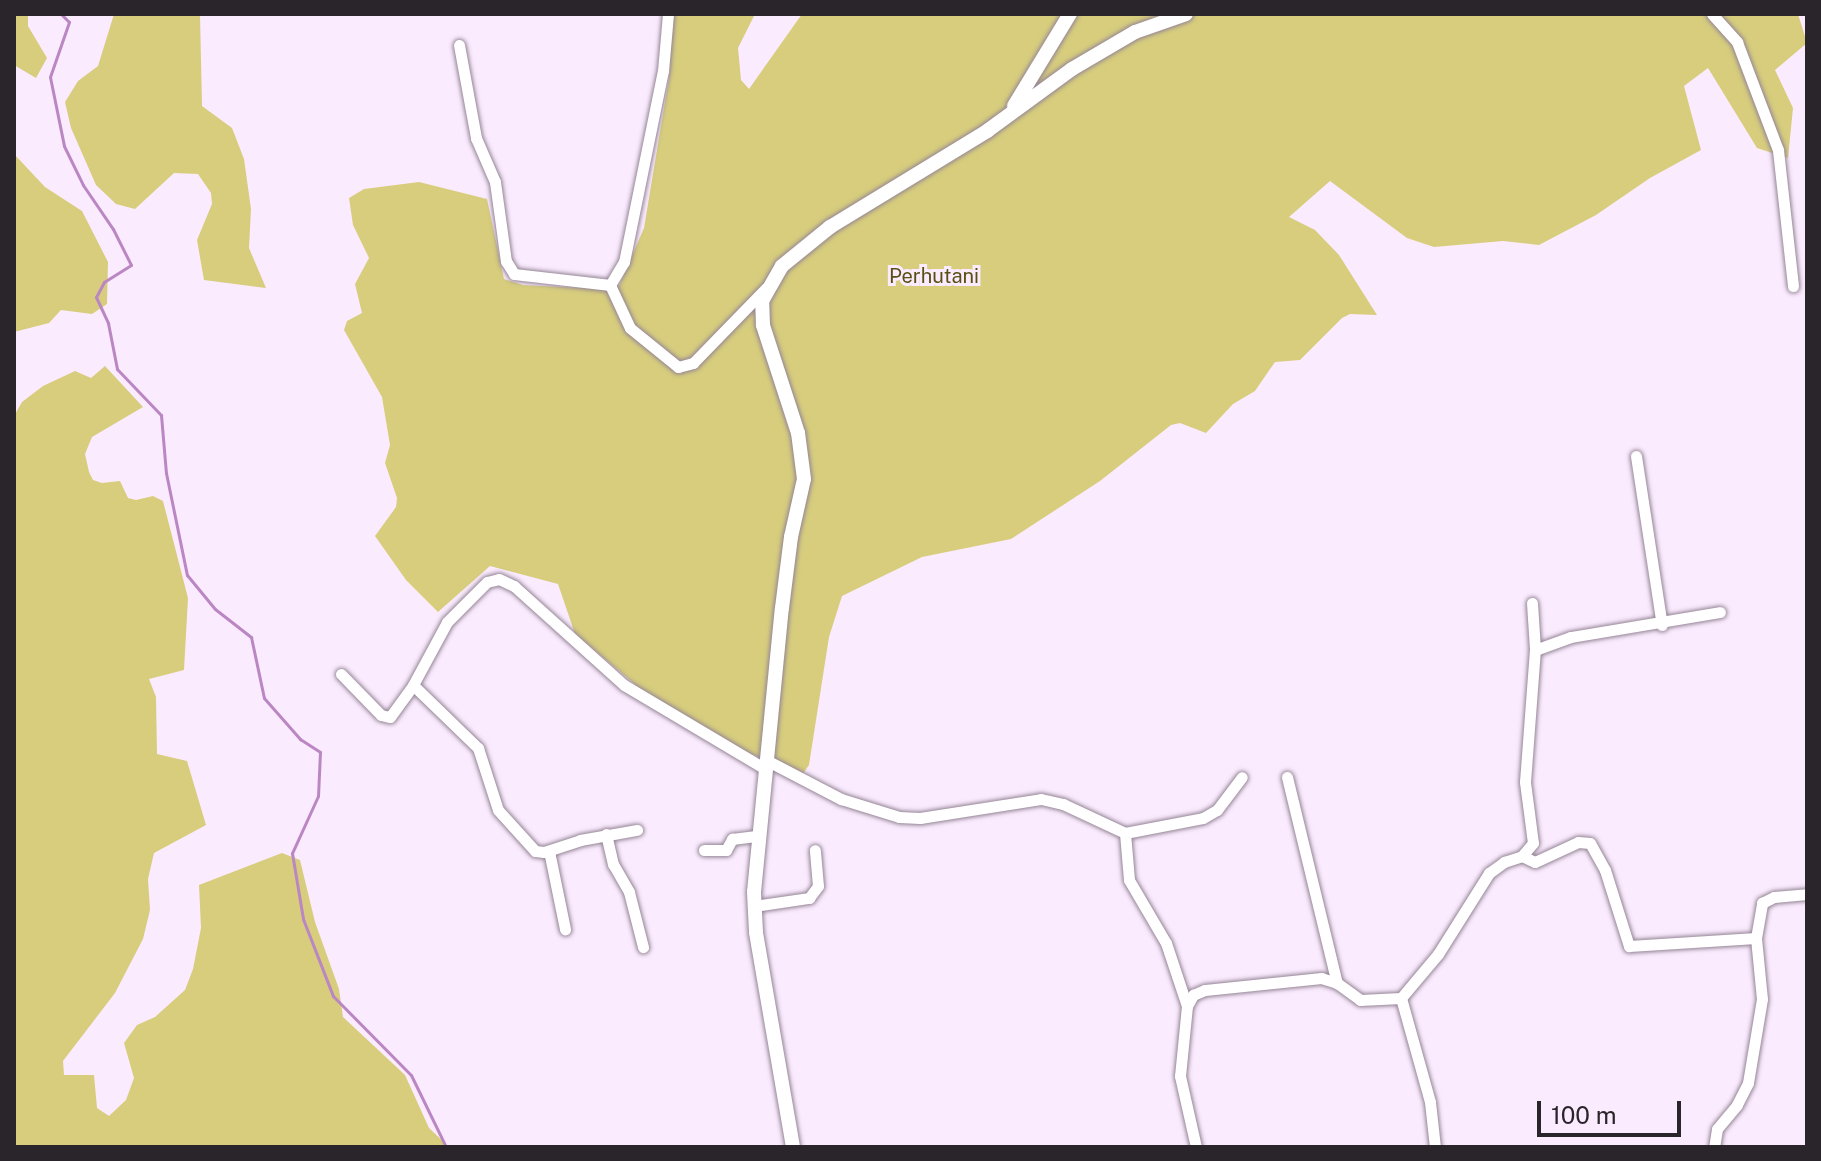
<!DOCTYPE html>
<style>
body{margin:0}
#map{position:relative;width:1821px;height:1161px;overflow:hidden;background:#fbebfe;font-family:"Public Sans",sans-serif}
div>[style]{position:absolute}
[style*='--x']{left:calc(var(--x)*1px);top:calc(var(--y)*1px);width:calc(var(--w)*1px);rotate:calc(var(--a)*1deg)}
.green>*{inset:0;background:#d7cd7d}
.stream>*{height:3px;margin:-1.5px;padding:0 1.5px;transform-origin:1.5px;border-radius:1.5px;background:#bb87c3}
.roads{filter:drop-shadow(0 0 2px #948596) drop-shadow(0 0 2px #948596)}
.minor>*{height:11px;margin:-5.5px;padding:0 5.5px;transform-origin:5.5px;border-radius:5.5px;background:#fff}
.tertiary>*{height:14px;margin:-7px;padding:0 7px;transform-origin:7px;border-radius:7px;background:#fff}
span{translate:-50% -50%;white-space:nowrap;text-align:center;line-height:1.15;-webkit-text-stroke:6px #fbebfe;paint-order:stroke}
.park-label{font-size:20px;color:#585012}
.frame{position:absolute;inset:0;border:16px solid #2a252b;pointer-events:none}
.scale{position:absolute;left:1537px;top:1101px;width:144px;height:36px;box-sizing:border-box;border:4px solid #2a252b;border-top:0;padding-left:10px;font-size:24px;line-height:28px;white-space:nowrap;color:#2a252b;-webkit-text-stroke:6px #fbebfe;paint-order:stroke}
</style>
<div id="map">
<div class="green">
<i style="clip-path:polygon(14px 14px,28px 14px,28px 26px,47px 58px,36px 78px,14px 65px)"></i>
<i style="clip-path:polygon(114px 14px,200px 15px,202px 106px,232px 128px,244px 159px,251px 209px,249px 248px,266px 288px,204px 280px,197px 240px,212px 204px,211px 193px,198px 174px,174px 173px,135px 209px,116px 204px,96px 185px,71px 128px,65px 102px,78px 81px,98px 66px)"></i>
<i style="clip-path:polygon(672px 14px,755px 14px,738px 48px,741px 80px,749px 89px,802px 14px,1798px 14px,1807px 43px,1775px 70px,1793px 108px,1788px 158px,1757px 148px,1708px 68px,1684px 86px,1701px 150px,1650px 178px,1596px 215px,1539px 245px,1503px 241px,1434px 247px,1407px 238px,1330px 181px,1289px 217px,1315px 230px,1339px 255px,1377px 315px,1350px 314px,1342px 318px,1300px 360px,1275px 362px,1255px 391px,1233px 404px,1206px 433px,1180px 423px,1171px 425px,1100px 481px,1011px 539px,922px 557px,842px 596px,829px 637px,809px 765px,802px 775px,742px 750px,643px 691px,575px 634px,558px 584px,490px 566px,438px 612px,406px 580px,375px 536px,396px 507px,397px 498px,385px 463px,390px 445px,382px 397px,344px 330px,347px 321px,362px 313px,355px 284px,369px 258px,353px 225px,349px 198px,364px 189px,419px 182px,487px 199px,504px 279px,523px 285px,604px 289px,619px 286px,644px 228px,669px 78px)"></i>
<i style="clip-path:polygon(14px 154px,45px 187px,82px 211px,108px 262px,107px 304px,92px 314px,61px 310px,49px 323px,14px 332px)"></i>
<i style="clip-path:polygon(105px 366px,143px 407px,92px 437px,85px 454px,89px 472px,93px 480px,102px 483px,120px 481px,128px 498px,136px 500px,153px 496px,163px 501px,188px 598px,184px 670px,149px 679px,156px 697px,157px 754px,187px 761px,206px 825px,154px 853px,148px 879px,150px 910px,143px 939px,115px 993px,63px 1061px,64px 1075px,94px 1075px,97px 1108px,109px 1116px,126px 1100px,134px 1078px,124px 1043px,137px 1025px,155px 1017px,185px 990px,193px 969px,201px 928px,199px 885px,282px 853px,300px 860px,315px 922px,339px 989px,343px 1017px,405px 1075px,429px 1128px,449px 1147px,14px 1147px,14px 416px,22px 402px,43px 386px,75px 371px,91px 378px)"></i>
</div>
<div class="stream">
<i style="--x:61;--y:14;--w:11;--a:45"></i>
<i style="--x:69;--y:22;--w:58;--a:109.1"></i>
<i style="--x:50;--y:77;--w:70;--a:78.5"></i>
<i style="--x:64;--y:146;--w:43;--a:64"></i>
<i style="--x:83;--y:185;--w:53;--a:55.7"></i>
<i style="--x:113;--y:229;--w:40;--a:63.4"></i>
<i style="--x:131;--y:265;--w:32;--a:148"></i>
<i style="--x:104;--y:282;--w:17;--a:118"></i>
<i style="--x:96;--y:297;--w:29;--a:65"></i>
<i style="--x:108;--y:323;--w:47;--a:78.9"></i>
<i style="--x:117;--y:369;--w:64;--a:46.3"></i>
<i style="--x:161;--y:415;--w:58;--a:85.1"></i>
<i style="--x:166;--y:473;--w:104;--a:78.4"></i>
<i style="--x:187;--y:575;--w:44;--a:50.5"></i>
<i style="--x:215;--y:609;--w:46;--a:37.9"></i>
<i style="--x:251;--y:637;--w:62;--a:78"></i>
<i style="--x:264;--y:698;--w:55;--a:48.7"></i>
<i style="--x:300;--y:739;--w:24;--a:33"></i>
<i style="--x:320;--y:752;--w:44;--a:92.6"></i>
<i style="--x:318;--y:796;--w:63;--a:114.5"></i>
<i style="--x:292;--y:853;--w:67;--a:80.5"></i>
<i style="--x:303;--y:919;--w:83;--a:68.7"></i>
<i style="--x:333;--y:996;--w:111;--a:45.4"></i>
<i style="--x:411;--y:1075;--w:80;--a:64.1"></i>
</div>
<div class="roads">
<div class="minor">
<i style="--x:1712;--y:14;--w:38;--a:48"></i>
<i style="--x:1737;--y:42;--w:116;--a:69.2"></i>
<i style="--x:1778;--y:150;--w:137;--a:83.7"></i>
<i style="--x:459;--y:45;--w:95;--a:79.6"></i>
<i style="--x:476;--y:138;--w:48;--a:66.6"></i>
<i style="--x:495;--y:182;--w:80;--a:82.1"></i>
<i style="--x:506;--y:261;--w:15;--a:58"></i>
<i style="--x:514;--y:274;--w:97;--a:6.5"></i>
<i style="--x:610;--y:285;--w:47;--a:65.1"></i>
<i style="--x:630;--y:328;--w:62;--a:39.1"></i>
<i style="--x:678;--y:367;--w:16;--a:-15"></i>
<i style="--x:693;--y:363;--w:105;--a:-45.8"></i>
<i style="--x:610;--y:285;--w:27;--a:-59"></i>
<i style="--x:624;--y:262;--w:195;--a:-78.5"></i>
<i style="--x:663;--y:71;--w:57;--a:-85"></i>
<i style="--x:1636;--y:456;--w:171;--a:81.3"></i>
<i style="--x:1532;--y:603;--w:47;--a:86.3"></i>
<i style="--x:341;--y:674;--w:57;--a:45.7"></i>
<i style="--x:381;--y:715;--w:9;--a:13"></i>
<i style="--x:390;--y:717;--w:39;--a:-54"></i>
<i style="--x:413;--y:685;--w:72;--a:-61.6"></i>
<i style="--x:447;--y:622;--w:57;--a:-45"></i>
<i style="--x:487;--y:582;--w:12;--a:-14"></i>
<i style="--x:499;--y:579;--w:17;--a:25"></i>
<i style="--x:514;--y:586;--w:148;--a:42"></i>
<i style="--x:624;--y:685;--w:163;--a:30.7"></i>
<i style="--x:413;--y:685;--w:91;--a:44.1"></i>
<i style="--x:478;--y:748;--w:65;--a:72.1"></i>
<i style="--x:498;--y:810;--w:55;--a:47.9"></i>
<i style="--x:535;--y:851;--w:9;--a:6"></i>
<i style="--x:544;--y:852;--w:38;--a:-18"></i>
<i style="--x:580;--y:840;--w:58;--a:-10"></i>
<i style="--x:766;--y:760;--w:85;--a:27.5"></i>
<i style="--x:841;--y:799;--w:61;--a:17.2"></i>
<i style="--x:899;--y:817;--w:21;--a:3"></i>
<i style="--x:920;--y:818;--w:122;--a:-8.9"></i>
<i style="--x:1041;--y:799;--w:23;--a:13"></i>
<i style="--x:1063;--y:804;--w:68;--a:25.1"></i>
<i style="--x:1125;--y:833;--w:79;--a:-10.9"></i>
<i style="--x:1203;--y:818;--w:16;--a:-30"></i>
<i style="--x:1217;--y:810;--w:41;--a:-52.9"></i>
<i style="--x:1287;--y:777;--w:212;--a:76.4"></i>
<i style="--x:1125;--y:833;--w:47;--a:85.1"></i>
<i style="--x:1129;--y:880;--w:73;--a:59.6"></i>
<i style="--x:1166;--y:943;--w:66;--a:71.6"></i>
<i style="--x:606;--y:834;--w:31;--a:77"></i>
<i style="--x:613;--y:864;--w:32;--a:60"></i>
<i style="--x:629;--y:892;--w:57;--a:75.7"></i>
<i style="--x:704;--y:850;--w:22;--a:0"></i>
<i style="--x:726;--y:850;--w:13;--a:-61"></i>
<i style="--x:732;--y:839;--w:26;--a:-7"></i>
<i style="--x:549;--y:851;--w:80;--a:78.4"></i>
<i style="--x:1522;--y:856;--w:14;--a:25"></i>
<i style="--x:1535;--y:862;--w:47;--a:-24.9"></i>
<i style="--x:1578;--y:842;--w:12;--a:5"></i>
<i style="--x:1590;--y:843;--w:31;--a:61"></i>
<i style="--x:1605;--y:870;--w:80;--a:72.5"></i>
<i style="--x:1629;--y:946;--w:127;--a:-3.6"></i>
<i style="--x:1756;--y:938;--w:61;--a:84.4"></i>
<i style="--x:1762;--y:999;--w:85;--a:99.5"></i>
<i style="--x:1748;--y:1083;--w:25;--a:117"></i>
<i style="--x:1737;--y:1105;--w:31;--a:130"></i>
<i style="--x:1717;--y:1129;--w:18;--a:99"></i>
<i style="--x:754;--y:906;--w:56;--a:-8.3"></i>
<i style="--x:809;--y:898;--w:15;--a:-53"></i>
<i style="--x:818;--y:886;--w:36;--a:-95"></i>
<i style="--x:1756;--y:938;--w:36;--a:-80"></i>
<i style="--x:1762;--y:903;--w:13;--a:-27"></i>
<i style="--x:1774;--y:897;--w:33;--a:-5"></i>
<i style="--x:1401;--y:998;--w:108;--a:74.4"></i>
<i style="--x:1430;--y:1102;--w:45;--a:83.7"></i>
<i style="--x:1196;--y:1147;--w:73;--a:-102.7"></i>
<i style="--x:1180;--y:1076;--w:70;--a:-84.3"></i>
<i style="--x:1187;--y:1006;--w:13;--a:-61"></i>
<i style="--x:1193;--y:995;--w:13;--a:-23"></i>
<i style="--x:1205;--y:990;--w:117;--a:-5.9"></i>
<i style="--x:1321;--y:978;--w:17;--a:17"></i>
<i style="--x:1337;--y:983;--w:29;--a:36"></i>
<i style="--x:1360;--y:1000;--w:41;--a:-2.8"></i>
<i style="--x:1401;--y:998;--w:57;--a:-49.9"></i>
<i style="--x:1438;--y:954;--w:96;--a:-57.8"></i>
<i style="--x:1489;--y:873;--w:19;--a:-36"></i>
<i style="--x:1504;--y:862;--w:19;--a:-18"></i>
<i style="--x:1522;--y:856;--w:17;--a:-50"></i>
<i style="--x:1533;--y:843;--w:62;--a:-97.5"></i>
<i style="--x:1525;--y:782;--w:132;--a:-85.7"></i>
<i style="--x:1535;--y:650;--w:38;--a:-20"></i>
<i style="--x:1571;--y:637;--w:151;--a:-9.5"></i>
</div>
<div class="tertiary">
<i style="--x:1014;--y:106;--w:108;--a:-58.7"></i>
<i style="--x:793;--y:1147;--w:218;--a:-99.8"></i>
<i style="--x:756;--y:932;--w:40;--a:-92.9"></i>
<i style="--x:754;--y:892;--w:285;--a:-84.4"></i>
<i style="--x:782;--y:608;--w:72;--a:-82.8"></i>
<i style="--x:791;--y:537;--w:59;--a:-77.4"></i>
<i style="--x:804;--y:479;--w:46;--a:-97.4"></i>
<i style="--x:798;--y:433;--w:114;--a:-108"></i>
<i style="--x:763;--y:325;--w:24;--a:-92"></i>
<i style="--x:762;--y:301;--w:40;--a:-60.3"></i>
<i style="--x:782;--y:266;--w:62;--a:-39.1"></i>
<i style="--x:830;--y:227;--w:184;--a:-31.4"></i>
<i style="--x:987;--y:131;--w:105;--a:-36.1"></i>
<i style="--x:1072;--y:69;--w:73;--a:-30.4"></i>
<i style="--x:1135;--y:32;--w:54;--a:-19.4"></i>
</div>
</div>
<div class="park-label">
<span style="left:934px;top:276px">Perhutani</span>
</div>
<div class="frame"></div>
<div class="scale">100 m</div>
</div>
